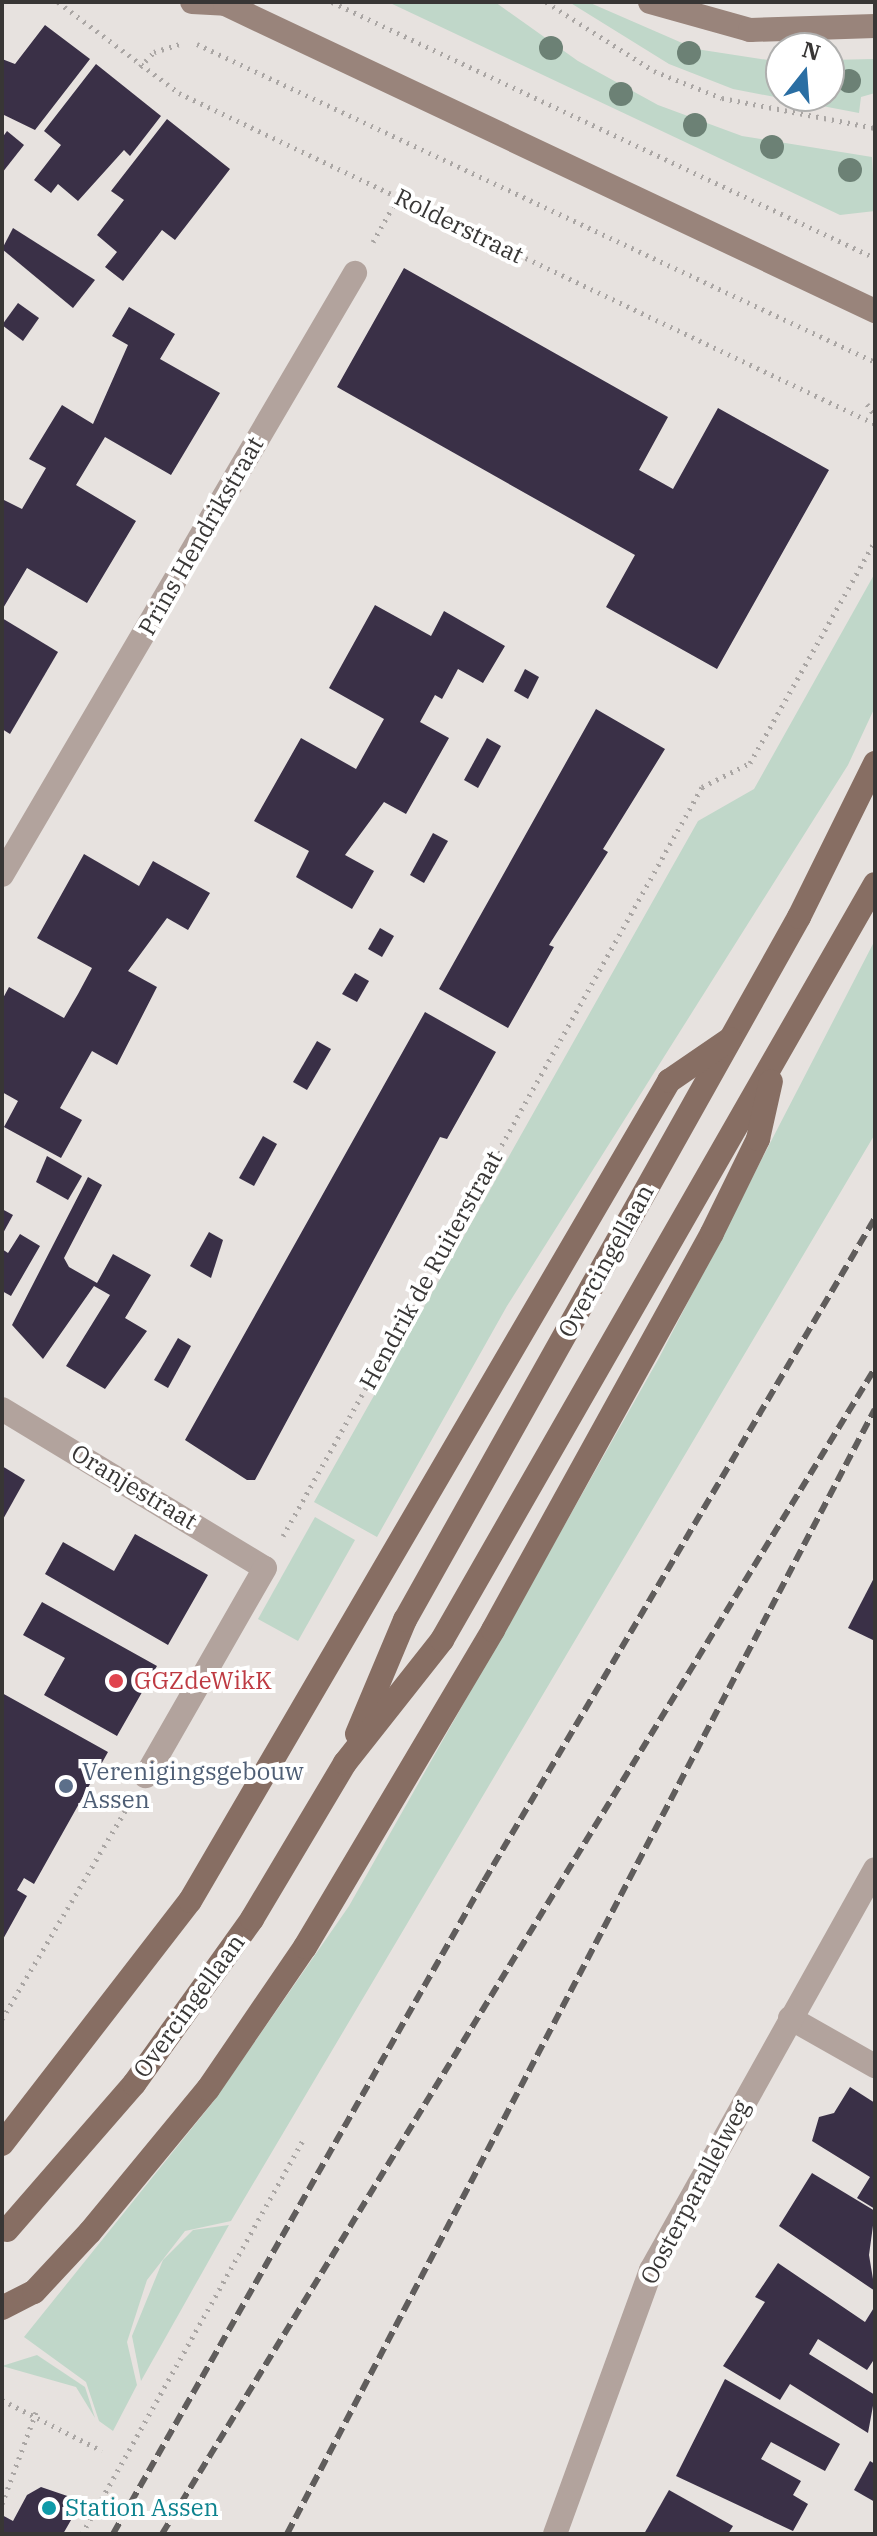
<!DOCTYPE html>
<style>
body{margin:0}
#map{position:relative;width:877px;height:2536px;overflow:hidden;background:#e7e2df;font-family:"IBM Plex Serif",serif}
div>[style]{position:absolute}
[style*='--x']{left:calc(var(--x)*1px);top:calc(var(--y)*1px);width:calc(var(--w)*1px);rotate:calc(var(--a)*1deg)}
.green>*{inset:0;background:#c0d7c9}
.building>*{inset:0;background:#3a3047}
.path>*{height:5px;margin-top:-2.5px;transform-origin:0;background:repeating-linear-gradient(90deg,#aaa6a4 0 2px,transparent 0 8px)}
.lane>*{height:24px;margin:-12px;padding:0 12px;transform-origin:12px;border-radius:12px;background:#b2a39d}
.street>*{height:24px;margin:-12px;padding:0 12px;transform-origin:12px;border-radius:12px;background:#b2a39d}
.secondary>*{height:24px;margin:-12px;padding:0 12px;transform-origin:12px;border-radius:12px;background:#99847b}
.primary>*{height:24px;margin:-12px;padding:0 12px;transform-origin:12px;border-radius:12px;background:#876e63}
.rail>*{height:6px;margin-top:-3px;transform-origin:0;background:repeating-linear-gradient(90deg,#605d5c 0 12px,transparent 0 18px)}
.trees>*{width:24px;height:24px;margin:-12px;border-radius:50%;background:#6c8175}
.dots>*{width:22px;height:22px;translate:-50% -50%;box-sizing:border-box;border:4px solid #fff;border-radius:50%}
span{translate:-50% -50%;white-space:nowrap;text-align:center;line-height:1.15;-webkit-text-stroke:8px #fff;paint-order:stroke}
.street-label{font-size:24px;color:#383635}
.health-label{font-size:24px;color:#be3a42}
.left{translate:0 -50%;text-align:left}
.service-label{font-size:24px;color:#4e5e75}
.culture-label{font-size:24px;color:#0d838f}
.frame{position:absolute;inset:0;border:4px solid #383635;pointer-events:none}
.north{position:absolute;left:765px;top:32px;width:80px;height:80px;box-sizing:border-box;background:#fff;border:2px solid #afafae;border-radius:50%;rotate:17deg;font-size:22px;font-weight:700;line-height:32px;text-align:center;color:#383635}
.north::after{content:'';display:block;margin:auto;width:28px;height:36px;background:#2a6ea3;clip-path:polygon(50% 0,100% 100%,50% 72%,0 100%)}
</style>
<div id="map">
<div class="green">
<i style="clip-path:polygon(388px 2px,495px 2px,578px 61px,658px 105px,742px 136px,872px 157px,875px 211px,840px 215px)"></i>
<i style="clip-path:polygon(569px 2px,588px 2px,696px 49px,781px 62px,781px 96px,829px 96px,829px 60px,873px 59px,875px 93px,861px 97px,859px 113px,733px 89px,669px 64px)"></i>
<i style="clip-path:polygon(875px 573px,875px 707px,848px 765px,507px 1306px,377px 1537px,314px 1502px,698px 821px,754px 789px)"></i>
<i style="clip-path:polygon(875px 940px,875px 1134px,231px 2221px,185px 2231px,147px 2280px,127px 2342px,137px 2385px,113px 2431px,99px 2421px,86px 2382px,24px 2337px,213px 2102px,349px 1906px,659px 1358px)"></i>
<i style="clip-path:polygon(315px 1517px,355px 1540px,298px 1641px,258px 1619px)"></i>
<i style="clip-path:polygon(229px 2225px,141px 2381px,132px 2336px,163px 2260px,193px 2230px)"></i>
<i style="clip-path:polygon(37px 2355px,85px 2387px,95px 2418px,76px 2387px,2px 2366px)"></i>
</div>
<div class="building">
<i style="clip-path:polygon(45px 25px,90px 59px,35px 130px,2px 114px,2px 59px,15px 64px)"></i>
<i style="clip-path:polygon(96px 64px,161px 116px,130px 156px,124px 150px,78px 201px,58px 184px,51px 193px,34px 180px,61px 145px,44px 131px)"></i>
<i style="clip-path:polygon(167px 119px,230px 169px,175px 240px,162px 230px,123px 281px,105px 267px,117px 252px,97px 235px,124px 200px,111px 191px)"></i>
<i style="clip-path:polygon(7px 131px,24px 145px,2px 173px,2px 138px)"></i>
<i style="clip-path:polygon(13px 228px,95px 280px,73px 308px,2px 249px)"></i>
<i style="clip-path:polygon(404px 268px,668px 417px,639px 470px,673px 489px,718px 408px,829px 470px,717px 669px,606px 607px,635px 555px,337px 387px)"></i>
<i style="clip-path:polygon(18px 303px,39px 318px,23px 341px,2px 325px)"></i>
<i style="clip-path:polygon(129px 307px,175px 334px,160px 359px,220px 393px,171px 475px,105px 437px,76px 485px,136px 521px,87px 603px,27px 568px,2px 610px,2px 499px,22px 509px,46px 468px,29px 459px,62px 405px,93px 424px,128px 345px,112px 336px)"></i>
<i style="clip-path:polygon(375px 605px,431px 636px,444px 611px,505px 646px,483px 683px,458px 669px,442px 699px,435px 695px,420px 722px,449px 738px,406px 814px,384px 802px,345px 855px,374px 871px,352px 909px,296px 877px,309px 851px,254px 821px,301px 738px,356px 769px,384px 719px,329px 688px)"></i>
<i style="clip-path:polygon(2px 618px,58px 652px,10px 734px,2px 729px)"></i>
<i style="clip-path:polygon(525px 669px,539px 677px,528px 699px,514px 691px)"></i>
<i style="clip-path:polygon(596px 709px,665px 749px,603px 849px,608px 852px,549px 945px,554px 947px,508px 1028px,439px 989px)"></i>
<i style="clip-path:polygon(487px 738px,501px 746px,478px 788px,464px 780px)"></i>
<i style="clip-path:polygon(433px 833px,448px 841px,424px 883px,410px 875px)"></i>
<i style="clip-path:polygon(84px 854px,139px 886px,153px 861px,210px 893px,188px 930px,167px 918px,128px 971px,157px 987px,117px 1065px,92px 1051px,60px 1108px,82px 1120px,61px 1158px,4px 1127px,18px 1101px,2px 1092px,2px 1000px,9px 987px,64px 1018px,78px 994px,92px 968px,37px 938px)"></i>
<i style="clip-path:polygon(380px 928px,394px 936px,382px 957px,368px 949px)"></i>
<i style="clip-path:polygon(355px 973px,369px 981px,357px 1002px,342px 994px)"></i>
<i style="clip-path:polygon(425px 1012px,496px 1052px,447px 1139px,440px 1137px,255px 1480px,247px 1480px,185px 1440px)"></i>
<i style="clip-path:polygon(317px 1041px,331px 1049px,307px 1090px,293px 1082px)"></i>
<i style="clip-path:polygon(263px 1136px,277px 1144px,254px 1186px,239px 1178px)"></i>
<i style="clip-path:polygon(47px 1156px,82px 1176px,68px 1200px,36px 1182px)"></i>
<i style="clip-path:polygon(88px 1177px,102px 1185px,64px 1258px,69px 1267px,97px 1283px,113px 1254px,151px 1275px,125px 1318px,147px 1331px,105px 1389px,66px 1366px,110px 1295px,94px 1286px,43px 1359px,12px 1325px)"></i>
<i style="clip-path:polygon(2px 1209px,13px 1215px,2px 1235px)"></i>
<i style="clip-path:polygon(209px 1232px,223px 1240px,211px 1278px,190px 1266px)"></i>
<i style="clip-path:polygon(20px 1234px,40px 1246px,11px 1296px,2px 1291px,2px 1249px,8px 1253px)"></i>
<i style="clip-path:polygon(178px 1338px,191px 1346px,168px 1388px,154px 1380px)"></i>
<i style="clip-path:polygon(2px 1466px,25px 1480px,2px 1521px)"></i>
<i style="clip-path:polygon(135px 1534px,208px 1575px,168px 1645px,45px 1574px,63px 1542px,114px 1571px)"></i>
<i style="clip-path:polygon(875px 1576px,875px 1641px,848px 1628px)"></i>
<i style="clip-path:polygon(42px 1602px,157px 1666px,117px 1736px,44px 1695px,65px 1658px,23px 1635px)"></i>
<i style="clip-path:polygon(2px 1693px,108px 1752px,34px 1884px,24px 1878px,17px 1890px,27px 1896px,2px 1941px)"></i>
<i style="clip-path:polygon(850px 2087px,875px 2103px,875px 2209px,857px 2198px,870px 2177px,812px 2141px,819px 2117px,834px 2113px)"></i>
<i style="clip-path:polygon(812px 2173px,875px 2211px,869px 2255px,875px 2291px,779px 2226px)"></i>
<i style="clip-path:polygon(778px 2263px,865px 2322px,875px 2306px,875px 2358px,867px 2370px,818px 2339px,809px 2354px,875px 2395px,868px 2433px,790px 2384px,780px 2400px,723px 2366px,765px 2302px,755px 2297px)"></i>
<i style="clip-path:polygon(725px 2379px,840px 2444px,825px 2471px,771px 2442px,761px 2459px,801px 2481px,793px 2495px,808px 2504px,793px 2531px,676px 2476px)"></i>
<i style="clip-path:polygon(870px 2461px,875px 2464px,875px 2502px,854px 2490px)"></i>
<i style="clip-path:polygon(41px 2487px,82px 2501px,63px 2534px,2px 2534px,2px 2515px,13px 2521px,27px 2495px)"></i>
<i style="clip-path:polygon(669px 2490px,733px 2526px,728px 2534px,644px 2534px)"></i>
</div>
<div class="path">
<i style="--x:58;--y:2;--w:151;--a:36.9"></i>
<i style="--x:179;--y:93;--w:771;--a:25.43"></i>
<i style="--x:332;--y:2;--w:600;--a:25.24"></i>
<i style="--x:546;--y:2;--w:128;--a:32.6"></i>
<i style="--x:654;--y:71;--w:73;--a:21.7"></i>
<i style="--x:722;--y:98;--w:156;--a:11.1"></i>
<i style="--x:197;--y:44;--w:749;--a:25.13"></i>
<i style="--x:140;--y:67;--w:21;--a:-47"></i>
<i style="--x:154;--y:52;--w:30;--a:-17"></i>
<i style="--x:373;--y:242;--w:51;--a:-60.9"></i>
<i style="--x:867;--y:404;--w:14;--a:56"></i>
<i style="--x:283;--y:1536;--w:858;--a:-60.78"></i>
<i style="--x:702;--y:787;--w:54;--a:-26.6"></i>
<i style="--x:750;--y:763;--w:255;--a:-60.6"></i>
<i style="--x:2;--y:2019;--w:245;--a:-59.4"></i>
<i style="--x:2;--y:2400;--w:112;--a:27"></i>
<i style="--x:2;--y:2504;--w:98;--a:-69.7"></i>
<i style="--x:82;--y:2534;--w:454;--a:-60.7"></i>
</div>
<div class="lane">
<i style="--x:790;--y:2018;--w:98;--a:29.5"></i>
</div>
<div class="street">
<i style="--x:2;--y:875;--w:698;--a:-59.61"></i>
<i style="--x:2;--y:1409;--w:307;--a:31.2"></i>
<i style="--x:265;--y:1568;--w:240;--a:119.8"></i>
<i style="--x:555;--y:2534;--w:281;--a:-70"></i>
<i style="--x:651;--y:2270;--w:459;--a:-60.8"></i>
</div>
<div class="secondary">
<i style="--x:192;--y:2;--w:33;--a:3"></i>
<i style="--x:225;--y:4;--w:719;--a:25.28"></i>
<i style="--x:650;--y:2;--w:104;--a:15.6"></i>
<i style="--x:750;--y:30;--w:125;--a:-1.8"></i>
</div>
<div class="primary">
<i style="--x:357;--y:1734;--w:124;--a:-67.2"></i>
<i style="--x:405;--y:1620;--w:806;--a:-60.73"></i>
<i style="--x:799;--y:917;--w:172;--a:-63.7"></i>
<i style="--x:2;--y:2144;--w:307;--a:-52.3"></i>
<i style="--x:190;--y:1901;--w:950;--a:-59.71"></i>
<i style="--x:669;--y:1081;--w:74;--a:-34.5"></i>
<i style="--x:7;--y:2230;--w:194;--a:-49"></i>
<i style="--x:134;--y:2084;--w:203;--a:-54.4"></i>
<i style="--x:252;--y:1919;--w:182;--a:-59.2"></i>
<i style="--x:345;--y:1763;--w:157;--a:-51.7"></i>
<i style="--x:442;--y:1640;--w:871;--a:-60.2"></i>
<i style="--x:2;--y:2308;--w:36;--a:-27"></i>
<i style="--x:34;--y:2292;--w:82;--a:-47"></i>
<i style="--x:90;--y:2232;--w:185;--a:-50.5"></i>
<i style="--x:208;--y:2089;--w:172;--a:-55.7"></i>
<i style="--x:305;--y:1947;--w:369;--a:-59.3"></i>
<i style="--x:493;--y:1630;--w:453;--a:-61.1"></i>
<i style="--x:712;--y:1233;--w:105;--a:-63.9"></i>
<i style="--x:758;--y:1139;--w:59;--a:-77.4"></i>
</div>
<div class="rail">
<i style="--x:113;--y:2534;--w:751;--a:-60.4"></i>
<i style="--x:484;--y:1881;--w:770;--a:-59.47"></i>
<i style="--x:162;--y:2534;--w:1367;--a:-58.55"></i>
<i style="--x:287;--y:2534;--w:1269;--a:-62.41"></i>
</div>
<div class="trees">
<i style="left:551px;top:48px"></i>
<i style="left:689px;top:53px"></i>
<i style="left:849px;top:81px"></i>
<i style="left:621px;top:94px"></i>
<i style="left:695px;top:125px"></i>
<i style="left:772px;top:147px"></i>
<i style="left:850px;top:170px"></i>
</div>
<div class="dots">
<i style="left:116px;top:1681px;background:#e0444e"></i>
<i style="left:66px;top:1786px;background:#5c6f8a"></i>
<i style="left:49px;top:2508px;background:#0f9aa8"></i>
</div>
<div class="street-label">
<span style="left:459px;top:226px;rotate:26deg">Rolderstraat</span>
<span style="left:201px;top:536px;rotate:-60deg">Prins Hendrikstraat</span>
<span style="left:606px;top:1261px;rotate:-61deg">Overcingellaan</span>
<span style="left:431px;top:1270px;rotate:-61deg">Hendrik de Ruiterstraat</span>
<span style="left:134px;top:1487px;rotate:31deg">Oranjestraat</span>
<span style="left:189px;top:2006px;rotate:-54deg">Overcingellaan</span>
<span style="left:695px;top:2192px;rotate:-62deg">Oosterparallelweg</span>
</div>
<div class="health-label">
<span class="left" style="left:134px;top:1681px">GGZdeWikK</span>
</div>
<div class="service-label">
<span class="left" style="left:82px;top:1786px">Verenigingsgebouw<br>Assen</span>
</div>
<div class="culture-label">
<span class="left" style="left:65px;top:2508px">Station Assen</span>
</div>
<div class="frame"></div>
<div class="north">N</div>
</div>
